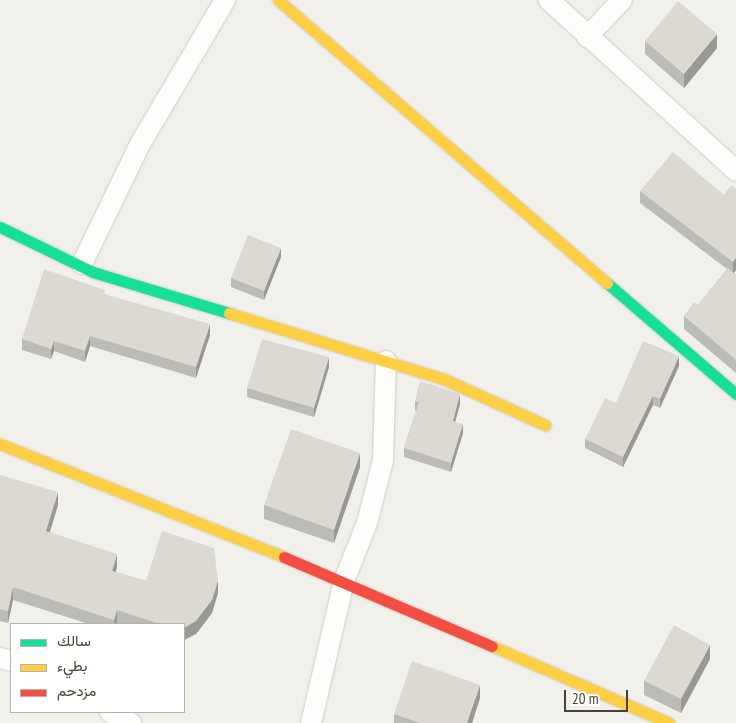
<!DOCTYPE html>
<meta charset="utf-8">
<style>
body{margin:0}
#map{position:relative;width:736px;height:723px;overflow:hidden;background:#f2f0ea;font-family:"PT Sans Narrow",Vazirmatn,sans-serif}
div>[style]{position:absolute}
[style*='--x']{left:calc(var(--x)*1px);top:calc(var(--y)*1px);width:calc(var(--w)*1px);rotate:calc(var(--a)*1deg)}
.roads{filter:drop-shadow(0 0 1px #d0cdc7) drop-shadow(0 0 1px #d0cdc7)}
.street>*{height:20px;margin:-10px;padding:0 10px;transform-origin:10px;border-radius:10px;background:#fdfdfc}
.fast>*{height:11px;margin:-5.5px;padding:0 5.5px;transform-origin:5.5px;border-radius:5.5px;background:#16e098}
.slow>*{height:11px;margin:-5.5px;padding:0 5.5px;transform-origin:5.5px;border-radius:5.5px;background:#ffcf43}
.jam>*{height:11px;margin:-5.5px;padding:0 5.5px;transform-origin:5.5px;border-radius:5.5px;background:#f24e42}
.wall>*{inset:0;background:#bdbbb5}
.shaded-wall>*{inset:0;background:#9a9893}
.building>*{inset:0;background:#dcd9d2}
span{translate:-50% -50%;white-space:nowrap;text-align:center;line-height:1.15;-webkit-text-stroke:4.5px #fff;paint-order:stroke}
.legend{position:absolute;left:10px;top:623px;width:175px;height:90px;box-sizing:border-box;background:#fff;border:1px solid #b6b3ae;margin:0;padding:6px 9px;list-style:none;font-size:15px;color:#494135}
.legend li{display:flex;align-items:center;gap:10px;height:25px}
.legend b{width:25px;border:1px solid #b6b3ae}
.scale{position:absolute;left:564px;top:690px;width:64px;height:22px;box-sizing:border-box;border:2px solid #494135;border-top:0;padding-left:6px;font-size:15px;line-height:18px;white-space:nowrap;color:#494135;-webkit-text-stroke:4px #fff;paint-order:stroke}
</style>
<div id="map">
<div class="roads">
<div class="street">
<i style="--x:549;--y:0;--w:253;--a:42.4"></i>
<i style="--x:587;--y:37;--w:51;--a:-46.6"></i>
<i style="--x:82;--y:264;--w:133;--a:-64.2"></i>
<i style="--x:140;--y:144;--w:167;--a:-59.4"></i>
<i style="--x:0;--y:658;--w:11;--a:15"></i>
<i style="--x:110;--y:712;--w:24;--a:28"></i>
<i style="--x:311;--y:723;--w:146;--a:-76.9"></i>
<i style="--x:344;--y:581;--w:62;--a:-68.4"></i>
<i style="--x:367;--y:523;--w:65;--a:-75.7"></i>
<i style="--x:383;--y:460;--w:99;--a:-88.3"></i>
</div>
<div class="fast">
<i style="--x:0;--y:227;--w:103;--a:25.8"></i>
<i style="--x:93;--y:272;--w:142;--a:16.8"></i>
<i style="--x:607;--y:283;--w:170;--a:40.7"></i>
</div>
<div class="slow">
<i style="--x:278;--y:0;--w:434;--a:40.7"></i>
<i style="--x:229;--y:313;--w:225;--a:17.1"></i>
<i style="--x:444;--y:379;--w:111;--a:24.5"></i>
<i style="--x:0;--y:444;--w:306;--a:21.7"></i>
<i style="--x:492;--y:646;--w:193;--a:23.5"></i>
</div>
<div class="jam">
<i style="--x:284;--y:557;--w:226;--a:23.2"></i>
</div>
</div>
<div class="wall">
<i style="clip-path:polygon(645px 41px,717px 48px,684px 88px,645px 54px)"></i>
<i style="clip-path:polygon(736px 189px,736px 270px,734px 273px,736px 275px,736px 373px,684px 329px,684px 316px,698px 305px,727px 269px,640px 203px,640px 191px,724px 195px)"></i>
<i style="clip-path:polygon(281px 257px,264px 300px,231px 287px,231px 278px)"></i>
<i style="clip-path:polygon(105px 294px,210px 335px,196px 378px,90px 346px,85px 362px,54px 351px,51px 359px,22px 350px,22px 339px)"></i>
<i style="clip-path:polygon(679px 366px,660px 408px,653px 405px,623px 467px,585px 448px,585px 439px,616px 403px)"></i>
<i style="clip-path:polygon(329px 367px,314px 417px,247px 397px,247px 388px)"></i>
<i style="clip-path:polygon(415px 401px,460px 404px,455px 422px,463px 433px,451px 472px,404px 457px,404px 448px,416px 411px,415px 410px)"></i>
<i style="clip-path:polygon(360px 467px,334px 543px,264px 519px,264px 505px)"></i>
<i style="clip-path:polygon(0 475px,58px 505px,50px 532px,117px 567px,116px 572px,146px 581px,218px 593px,212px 613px,196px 634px,184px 640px,184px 624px,122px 624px,117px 623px,117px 624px,89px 624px,13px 600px,8px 623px,0 621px)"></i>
<i style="clip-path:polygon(710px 659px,681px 713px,644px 695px,644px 681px)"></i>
<i style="clip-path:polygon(480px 698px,472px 723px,394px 723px,394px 714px)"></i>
</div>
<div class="shaded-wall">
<i style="clip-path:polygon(717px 34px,717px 48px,684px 88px,684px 74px)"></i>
<i style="clip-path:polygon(281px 248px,281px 257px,264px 300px,264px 291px)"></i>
<i style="clip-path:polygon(736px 258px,736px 270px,733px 274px,733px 262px)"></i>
<i style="clip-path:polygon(210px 324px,210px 335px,196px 378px,196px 367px)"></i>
<i style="clip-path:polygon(90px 336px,90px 346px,85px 362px,85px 351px)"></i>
<i style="clip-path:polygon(54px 341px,54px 351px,51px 359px,51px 349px)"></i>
<i style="clip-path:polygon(679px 356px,679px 366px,660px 408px,660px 399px)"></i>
<i style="clip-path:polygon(329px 357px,329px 367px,314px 417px,314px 408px)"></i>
<i style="clip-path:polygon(460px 394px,460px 404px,453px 430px,453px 421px)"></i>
<i style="clip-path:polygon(653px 396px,653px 405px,623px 467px,623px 457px)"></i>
<i style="clip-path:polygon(463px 424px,463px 433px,451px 472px,451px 463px)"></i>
<i style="clip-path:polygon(360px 453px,360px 467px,334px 543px,334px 530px)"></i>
<i style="clip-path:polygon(58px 492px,58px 505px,46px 544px,46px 531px)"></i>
<i style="clip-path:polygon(117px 554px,117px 567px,112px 583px,112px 571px)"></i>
<i style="clip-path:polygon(218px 581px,218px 593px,212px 613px,196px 634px,184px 640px,184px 628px)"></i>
<i style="clip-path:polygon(13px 587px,13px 600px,8px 623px,8px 611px)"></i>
<i style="clip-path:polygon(117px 610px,117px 624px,114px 624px,114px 620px)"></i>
<i style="clip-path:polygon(710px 645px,710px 659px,681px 713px,681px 699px)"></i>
<i style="clip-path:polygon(480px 685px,480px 698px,472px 723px,467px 723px)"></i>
</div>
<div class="building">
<i style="clip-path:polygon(678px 1px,717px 34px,684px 74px,645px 41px)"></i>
<i style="clip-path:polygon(673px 152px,724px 195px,731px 185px,736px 189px,736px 258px,733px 262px,640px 191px)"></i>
<i style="clip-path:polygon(248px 235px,281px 248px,264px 291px,231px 278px)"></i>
<i style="clip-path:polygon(728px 268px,736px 275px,736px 360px,684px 316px,694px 302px,698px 305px)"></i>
<i style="clip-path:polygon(44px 269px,105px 290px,104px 294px,210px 324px,196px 367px,90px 336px,85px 351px,54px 341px,51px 349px,22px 339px)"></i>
<i style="clip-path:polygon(262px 339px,329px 357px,314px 408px,247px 388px)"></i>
<i style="clip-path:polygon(643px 341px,679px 356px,660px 399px,653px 396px,623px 457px,585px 439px,605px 398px,616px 403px)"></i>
<i style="clip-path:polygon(420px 381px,460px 394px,453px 421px,463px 424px,451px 463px,404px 448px,419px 402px,415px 401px)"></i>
<i style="clip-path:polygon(291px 429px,360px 453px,334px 530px,264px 505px)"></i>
<i style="clip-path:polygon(0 475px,58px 492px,46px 531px,117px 554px,112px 571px,146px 581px,162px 531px,214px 548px,218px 581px,212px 600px,196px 621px,184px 628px,184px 624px,160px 624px,117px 610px,114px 620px,13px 587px,8px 611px,0 609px)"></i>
<i style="clip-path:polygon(674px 625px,710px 645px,681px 699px,644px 681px)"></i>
<i style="clip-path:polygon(412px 661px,480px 685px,467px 723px,420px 723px,394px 714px)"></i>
</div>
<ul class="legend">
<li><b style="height:6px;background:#16e098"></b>سالك</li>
<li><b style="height:6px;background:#ffcf43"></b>بطيء</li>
<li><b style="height:6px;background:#f24e42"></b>مزدحم</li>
</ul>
<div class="scale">20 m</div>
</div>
